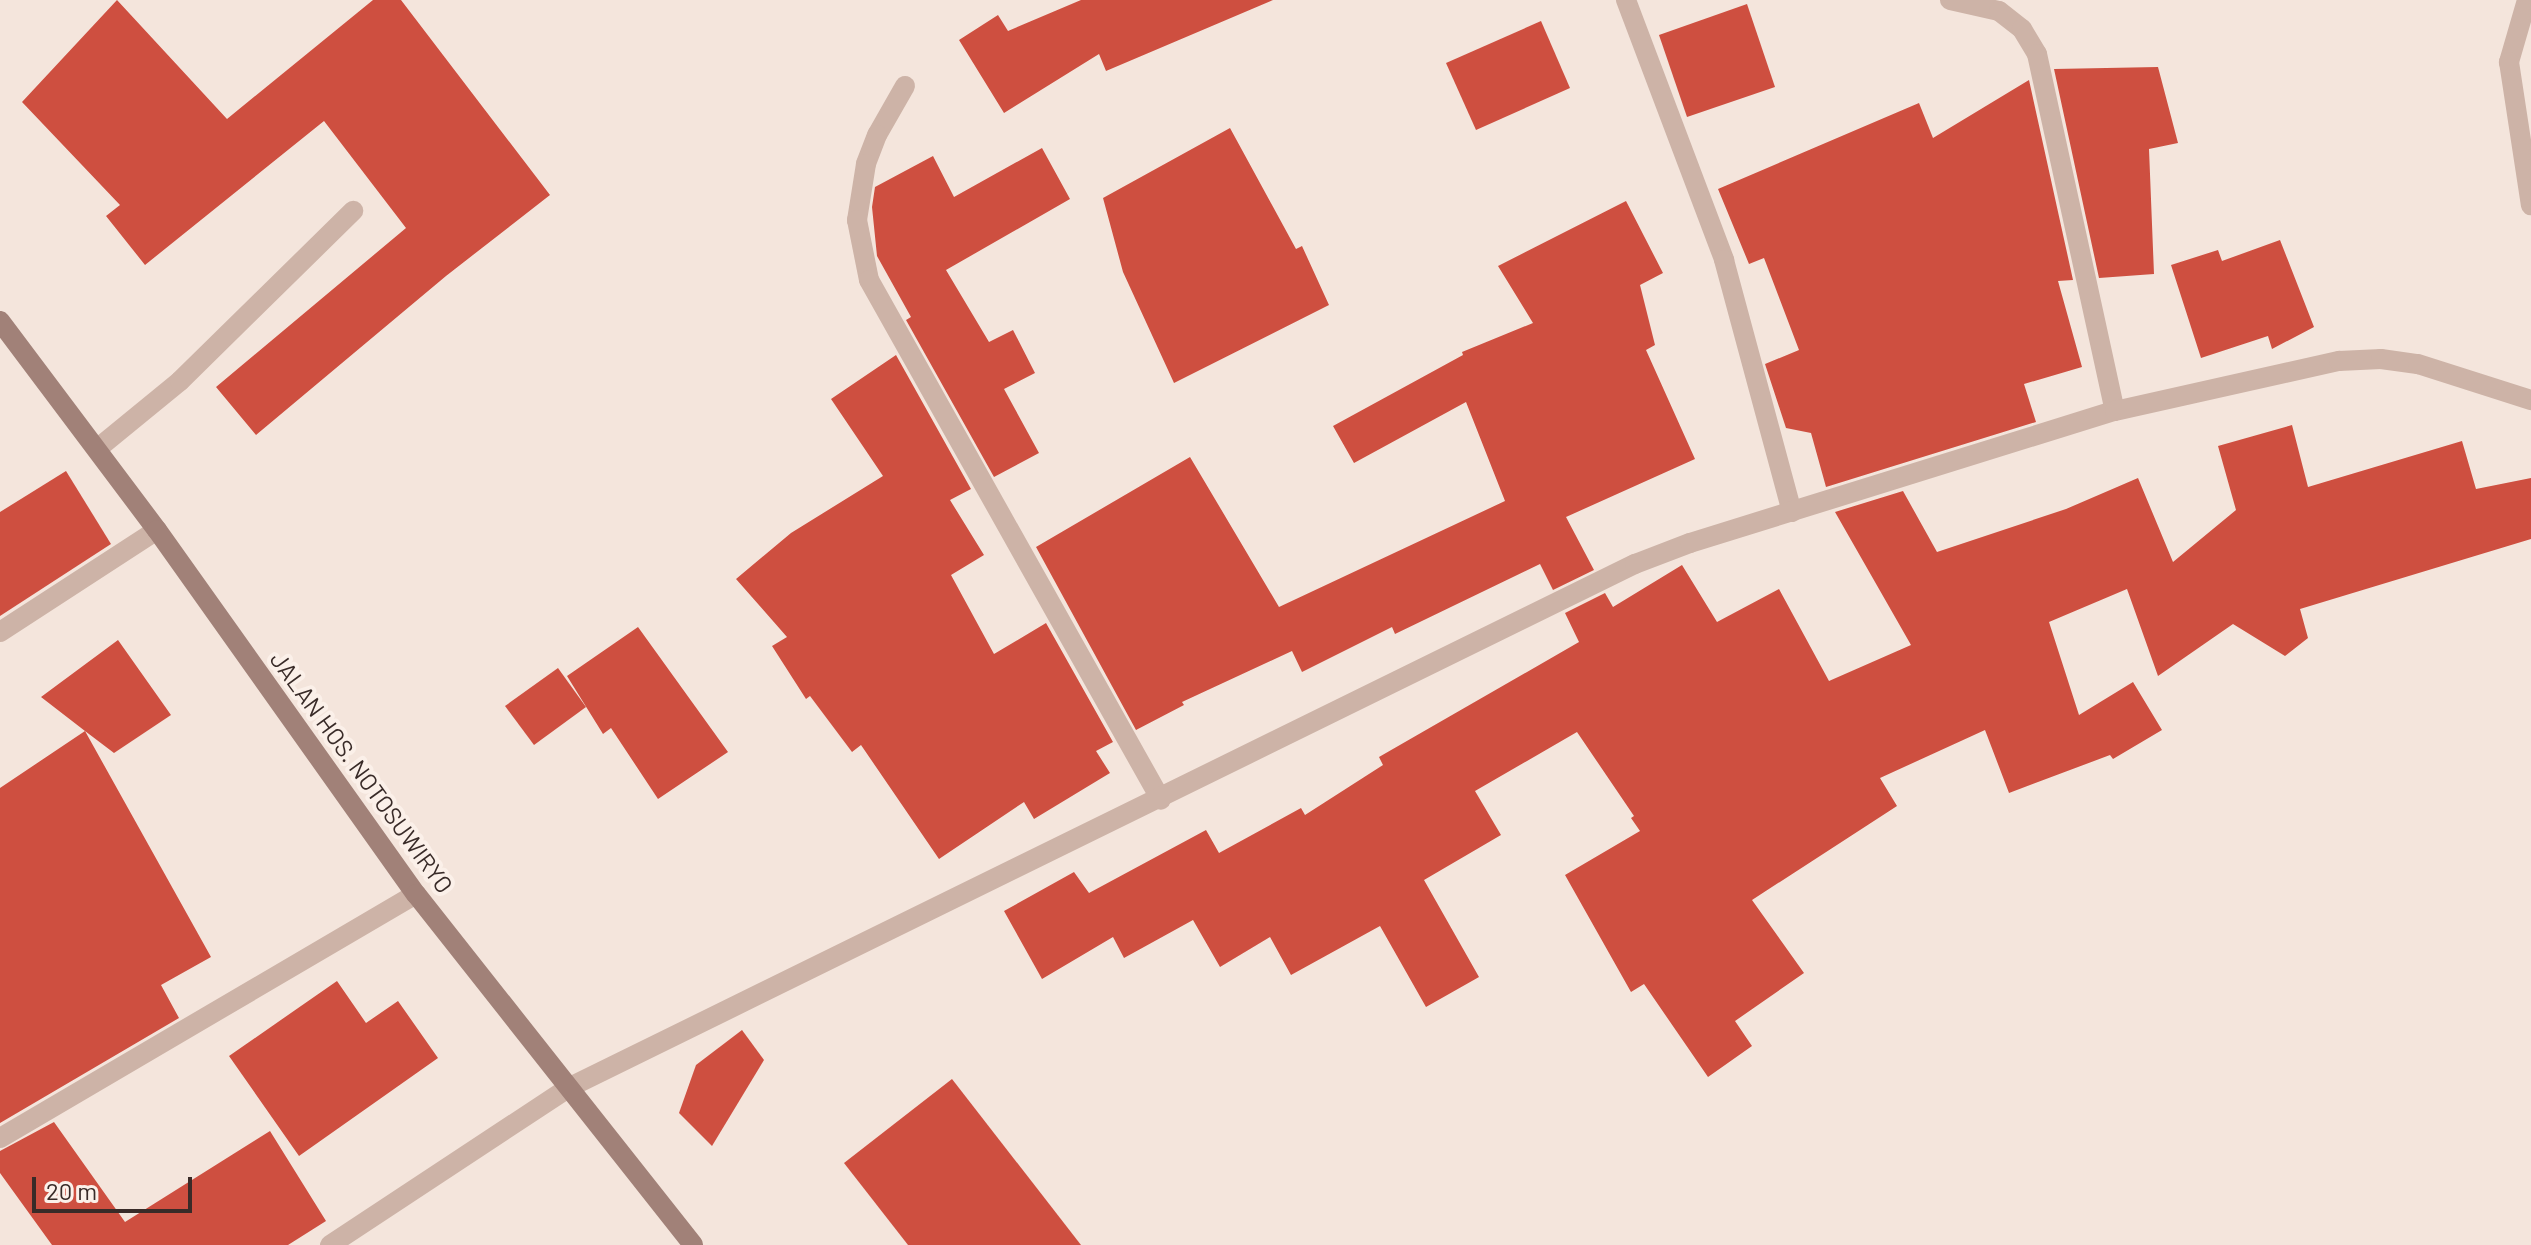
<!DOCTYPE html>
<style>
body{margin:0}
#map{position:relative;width:2531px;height:1245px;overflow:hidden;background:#f4e5dc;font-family:Barlow,sans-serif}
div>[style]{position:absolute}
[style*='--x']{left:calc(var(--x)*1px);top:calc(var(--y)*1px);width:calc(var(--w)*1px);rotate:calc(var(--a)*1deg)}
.building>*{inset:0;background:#ce4f40}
.lane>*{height:20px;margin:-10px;padding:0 10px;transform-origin:10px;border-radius:10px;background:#cdb3a7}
.street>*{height:20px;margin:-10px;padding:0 10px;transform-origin:10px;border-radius:10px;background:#cdb3a7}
.secondary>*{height:20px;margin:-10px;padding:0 10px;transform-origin:10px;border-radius:10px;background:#a18178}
span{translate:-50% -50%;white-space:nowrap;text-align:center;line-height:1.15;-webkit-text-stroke:8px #fbf0e9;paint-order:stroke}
.street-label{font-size:24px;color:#392b28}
.scale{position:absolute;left:32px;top:1177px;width:160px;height:36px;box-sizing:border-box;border:4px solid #392b28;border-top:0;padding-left:10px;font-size:24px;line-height:28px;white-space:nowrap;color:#392b28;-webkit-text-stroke:6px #fbf0e9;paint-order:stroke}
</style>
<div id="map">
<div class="building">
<i style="clip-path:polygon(117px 0,227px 119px,373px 0,401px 0,550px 195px,446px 276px,256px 435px,216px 387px,406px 228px,324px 121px,145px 265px,106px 216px,120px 205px,22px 102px)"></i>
<i style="clip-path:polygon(1081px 0,1273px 0,1106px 71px,1099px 54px,1004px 113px,959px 40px,998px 15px,1008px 31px)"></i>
<i style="clip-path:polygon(1747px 4px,1775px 87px,1687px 117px,1659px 35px)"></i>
<i style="clip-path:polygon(1541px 21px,1570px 88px,1476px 130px,1446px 63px)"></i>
<i style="clip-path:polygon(2158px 67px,2178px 143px,2149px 149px,2154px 274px,2099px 278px,2054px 69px)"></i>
<i style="clip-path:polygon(2029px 80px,2073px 280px,2058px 281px,2082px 367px,2024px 384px,2036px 422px,1826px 487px,1811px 433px,1786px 428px,1765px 364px,1799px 350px,1764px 258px,1749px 264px,1718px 189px,1919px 103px,1933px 138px)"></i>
<i style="clip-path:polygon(1230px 128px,1296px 249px,1302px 246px,1329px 305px,1174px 383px,1123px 272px,1103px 198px)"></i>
<i style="clip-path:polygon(1042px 148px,1070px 199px,946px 270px,989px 342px,1013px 330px,1035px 373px,1004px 389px,1039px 453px,994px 477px,906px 320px,911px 317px,877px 256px,872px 207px,875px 187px,933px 156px,954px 197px)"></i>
<i style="clip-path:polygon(1626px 201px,1663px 273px,1640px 285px,1655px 345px,1646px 350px,1695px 459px,1566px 517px,1594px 570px,1553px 590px,1540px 564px,1395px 634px,1392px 627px,1302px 672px,1292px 651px,1182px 702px,1184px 705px,1136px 730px,1036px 547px,1190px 457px,1279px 607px,1505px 501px,1466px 402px,1354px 463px,1333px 426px,1463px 355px,1462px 352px,1533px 323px,1498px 266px)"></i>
<i style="clip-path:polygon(2280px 240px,2314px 327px,2272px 349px,2268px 336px,2201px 358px,2171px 265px,2218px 250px,2222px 261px)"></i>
<i style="clip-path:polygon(896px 355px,971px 489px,950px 500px,984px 555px,951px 575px,994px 654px,1046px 623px,1113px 742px,1096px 751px,1110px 773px,1034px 819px,1024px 802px,939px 859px,861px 745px,852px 752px,810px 696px,806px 699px,772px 646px,787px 637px,736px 579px,791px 533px,883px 476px,831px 399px)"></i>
<i style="clip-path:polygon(2292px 425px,2308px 487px,2462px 441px,2476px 489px,2531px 478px,2531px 539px,2300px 609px,2308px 638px,2285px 656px,2233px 624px,2158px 676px,2127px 589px,2049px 622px,2079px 715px,2133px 682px,2162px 730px,2113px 759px,2110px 755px,2009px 793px,1985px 730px,1880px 778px,1897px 806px,1752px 900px,1804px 973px,1735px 1021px,1752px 1046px,1708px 1077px,1644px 984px,1631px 992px,1565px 875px,1640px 831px,1631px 818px,1634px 816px,1577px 732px,1475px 791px,1501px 835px,1424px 880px,1479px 977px,1426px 1007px,1380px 926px,1291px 975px,1270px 937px,1220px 967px,1193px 920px,1124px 958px,1113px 937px,1042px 979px,1004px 911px,1074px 872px,1089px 893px,1206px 830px,1219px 853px,1301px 808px,1305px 815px,1383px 765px,1379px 757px,1579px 642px,1565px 613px,1605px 593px,1613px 607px,1682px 565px,1717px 622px,1779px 589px,1829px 681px,1911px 645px,1835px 512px,1903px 491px,1937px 552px,2066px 509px,2138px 478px,2173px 562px,2236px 510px,2218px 446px)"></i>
<i style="clip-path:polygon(66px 471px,111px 544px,0 616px,0 512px)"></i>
<i style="clip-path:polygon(638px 627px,728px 752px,658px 799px,611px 728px,603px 734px,567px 676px)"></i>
<i style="clip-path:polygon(118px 640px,171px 715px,114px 753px,85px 731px,211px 957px,161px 985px,179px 1018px,0 1123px,0 788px,85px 731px,41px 697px)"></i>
<i style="clip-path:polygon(558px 668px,586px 707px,534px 745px,505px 706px)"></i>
<i style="clip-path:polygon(337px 981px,366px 1023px,398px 1001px,438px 1058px,299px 1156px,229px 1056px)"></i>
<i style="clip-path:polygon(742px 1030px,764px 1060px,712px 1146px,679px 1113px,696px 1065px)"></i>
<i style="clip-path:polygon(952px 1079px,1081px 1245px,908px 1245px,844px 1163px)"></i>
<i style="clip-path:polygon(54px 1122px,125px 1222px,270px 1131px,326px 1221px,288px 1245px,52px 1245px,0 1173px,0 1151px)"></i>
</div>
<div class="lane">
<i style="--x:97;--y:449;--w:107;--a:-39.3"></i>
<i style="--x:180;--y:381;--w:243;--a:-44.5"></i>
</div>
<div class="street">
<i style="--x:1626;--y:0;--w:278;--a:69.3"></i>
<i style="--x:1724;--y:260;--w:261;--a:74.9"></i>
<i style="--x:1950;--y:0;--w:50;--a:12.7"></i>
<i style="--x:1999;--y:11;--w:29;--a:38"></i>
<i style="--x:2022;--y:29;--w:29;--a:59"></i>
<i style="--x:2037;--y:54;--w:365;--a:77.7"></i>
<i style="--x:2527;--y:0;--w:65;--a:106.2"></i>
<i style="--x:2509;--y:62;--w:145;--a:81.3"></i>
<i style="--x:905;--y:86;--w:56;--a:119.7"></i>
<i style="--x:877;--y:135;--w:31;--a:111"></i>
<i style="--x:866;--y:164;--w:57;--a:99.1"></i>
<i style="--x:857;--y:220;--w:61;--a:78.7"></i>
<i style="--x:869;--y:280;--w:596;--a:60.68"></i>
<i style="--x:0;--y:632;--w:187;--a:-33"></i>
<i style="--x:0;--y:1138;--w:482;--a:-30.4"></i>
<i style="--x:330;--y:1245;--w:285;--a:-33.4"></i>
<i style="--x:568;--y:1088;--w:1189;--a:-26.16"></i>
<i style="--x:1635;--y:564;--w:59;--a:-20.9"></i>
<i style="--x:1690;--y:543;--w:445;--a:-17.3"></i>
<i style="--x:2115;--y:411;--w:230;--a:-12.6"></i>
<i style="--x:2339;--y:361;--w:42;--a:-2.7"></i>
<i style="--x:2381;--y:359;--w:37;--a:8"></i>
<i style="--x:2418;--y:364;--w:119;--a:17.7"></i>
</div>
<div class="secondary">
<i style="--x:0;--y:321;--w:261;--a:53.1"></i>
<i style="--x:157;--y:530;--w:447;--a:54.6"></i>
<i style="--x:416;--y:894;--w:447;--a:51.7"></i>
</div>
<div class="street-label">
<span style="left:362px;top:772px;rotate:54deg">JALAN HOS. NOTOSUWIRYO</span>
</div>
<div class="scale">20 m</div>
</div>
